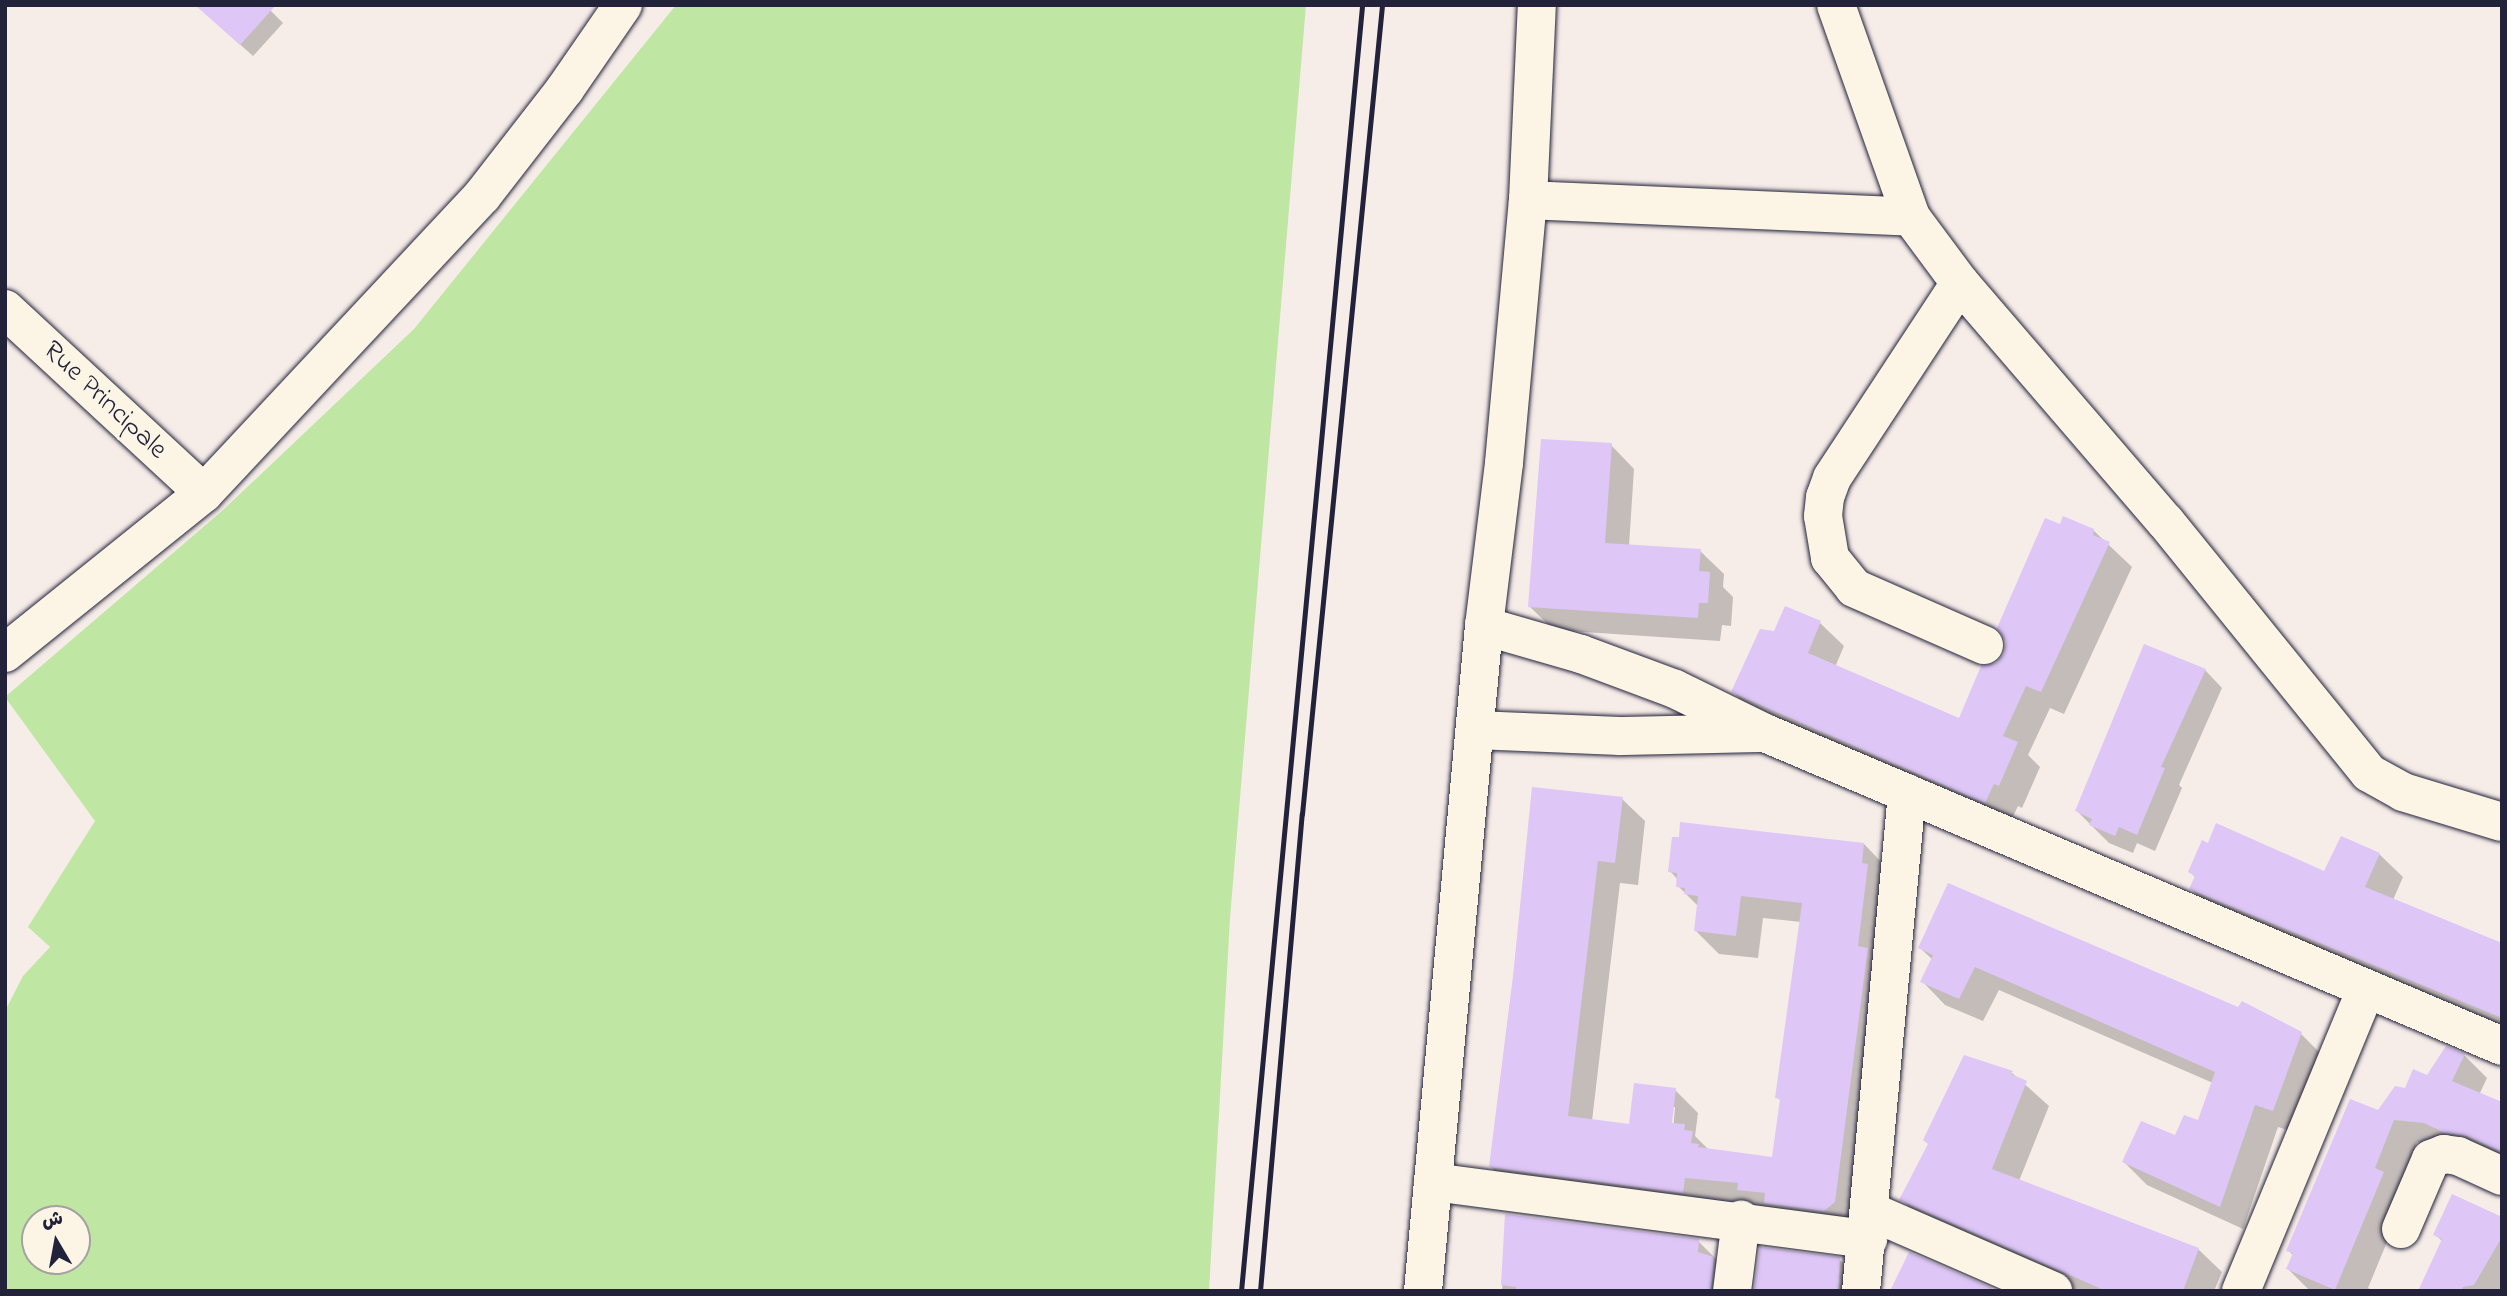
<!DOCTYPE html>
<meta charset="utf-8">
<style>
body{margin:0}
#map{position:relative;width:2507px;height:1296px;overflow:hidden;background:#f6ece8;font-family:"Indie Flower","Playpen Sans Arabic",sans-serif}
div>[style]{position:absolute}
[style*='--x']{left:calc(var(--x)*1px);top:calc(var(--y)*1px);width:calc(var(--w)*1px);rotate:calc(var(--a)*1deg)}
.green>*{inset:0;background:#bfe7a3}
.shadow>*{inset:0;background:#0003}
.building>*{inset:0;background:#dec6f6}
.roads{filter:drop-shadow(0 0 2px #22223b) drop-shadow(0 0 2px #22223b)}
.street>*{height:38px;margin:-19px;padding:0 19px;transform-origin:19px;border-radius:19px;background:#fcf5e5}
.rail>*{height:5px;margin:-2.5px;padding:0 2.5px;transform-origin:2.5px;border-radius:2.5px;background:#22223b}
span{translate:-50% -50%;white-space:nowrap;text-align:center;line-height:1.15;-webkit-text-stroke:6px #fcf5e5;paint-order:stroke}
.street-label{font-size:28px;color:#22223b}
.frame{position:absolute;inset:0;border:7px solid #22223b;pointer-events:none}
.north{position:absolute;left:21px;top:1205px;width:70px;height:70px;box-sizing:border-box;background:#fcf5e5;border:2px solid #a5a1a1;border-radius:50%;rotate:350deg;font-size:19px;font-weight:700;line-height:28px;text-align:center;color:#22223b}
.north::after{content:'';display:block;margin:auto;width:24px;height:32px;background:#22223b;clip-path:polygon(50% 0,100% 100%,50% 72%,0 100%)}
</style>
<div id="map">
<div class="green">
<i style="clip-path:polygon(evenodd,676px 5px,1306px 5px,1230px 918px,1209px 1291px,5px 1291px,5px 1011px,23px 976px,50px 947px,28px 927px,95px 821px,5px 697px,222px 511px,414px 329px,676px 5px,35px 1219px,77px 1219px,77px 1261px,35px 1261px,35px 1219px)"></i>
</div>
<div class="shadow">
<i style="clip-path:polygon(196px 5px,265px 5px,283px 23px,253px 56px)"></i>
<i style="clip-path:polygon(1611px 445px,1634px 469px,1629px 546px,1700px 551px,1724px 574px,1723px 587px,1733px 597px,1731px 626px,1722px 625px,1720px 641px,1554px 630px,1530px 607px)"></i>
<i style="clip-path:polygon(2061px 527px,2093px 530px,2132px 567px,2064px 714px,2050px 708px,2028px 755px,2040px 767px,2022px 808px,2018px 806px,2009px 825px,1757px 715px,1733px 692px,1775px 633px,1786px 608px,1820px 623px,1844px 646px,1835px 667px,1960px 720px,2005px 655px)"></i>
<i style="clip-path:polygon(2205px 670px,2222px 688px,2179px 785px,2182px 788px,2155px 851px,2137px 843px,2133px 853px,2109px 843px,2077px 811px)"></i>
<i style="clip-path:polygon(evenodd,1622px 799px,1645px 821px,1638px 885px,1620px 883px,1592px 1121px,1631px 1126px,1675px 1090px,1698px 1113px,1695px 1136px,1710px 1151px,1774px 1159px,1781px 1101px,1777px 1097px,1801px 922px,1763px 918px,1758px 958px,1719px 954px,1696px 931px,1699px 907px,1678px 886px,1678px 880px,1670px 871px,1864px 844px,1886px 867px,1857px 1225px,1762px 1212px,1754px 1204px,1514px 1190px,1491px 1167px,1515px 977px,1622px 799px,1672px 1107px,1675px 1107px,1673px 1132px,1669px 1131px,1672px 1107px)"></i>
<i style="clip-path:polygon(2379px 854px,2403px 877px,2393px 900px,2502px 945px,2502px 1030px,2215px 912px,2191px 889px,2196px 878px,2190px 872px,2325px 873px)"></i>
<i style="clip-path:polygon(1920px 948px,2301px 1034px,2324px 1057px,2297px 1133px,2278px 1127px,2243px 1229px,2147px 1185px,2124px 1162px,2200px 1123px,2213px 1083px,1999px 990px,1983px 1021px,1945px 1005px,1922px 981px,1933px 960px)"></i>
<i style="clip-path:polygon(2464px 1055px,2487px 1078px,2479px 1095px,2502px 1104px,2502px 1163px,2449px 1146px,2417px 1142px,2398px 1189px,2406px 1196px,2368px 1288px,2373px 1291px,2310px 1291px,2288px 1269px,2294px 1256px,2288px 1250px,2351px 1101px,2378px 1112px,2406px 1090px)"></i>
<i style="clip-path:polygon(2012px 1073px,2049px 1106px,2019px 1181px,2198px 1249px,2222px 1272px,2214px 1291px,2076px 1291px,1925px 1223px,1902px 1200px)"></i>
<i style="clip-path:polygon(1507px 1216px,1698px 1241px,1721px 1264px,1736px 1291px,1502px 1291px)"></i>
<i style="clip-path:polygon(2502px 1219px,2502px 1291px,2420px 1291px,2443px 1242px,2435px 1234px)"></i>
<i style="clip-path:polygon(1839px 1259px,1863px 1283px,1862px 1291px,1755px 1291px)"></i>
</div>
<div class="building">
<i style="clip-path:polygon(195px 5px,276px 5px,240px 45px)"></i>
<i style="clip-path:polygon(1541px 439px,1612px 443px,1605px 543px,1701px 549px,1699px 571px,1710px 572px,1708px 603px,1699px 603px,1698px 618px,1528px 607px)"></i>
<i style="clip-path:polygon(2063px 516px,2094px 529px,2093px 535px,2110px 542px,2041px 692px,2026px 686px,2003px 736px,2018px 742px,1999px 786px,1994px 784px,1985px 803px,1731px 692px,1760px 629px,1774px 631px,1785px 606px,1821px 621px,1808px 653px,1959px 718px,1981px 666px,1996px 663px,2004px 654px,2006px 642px,1997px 628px,2045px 518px,2060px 524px)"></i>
<i style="clip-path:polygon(2144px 644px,2206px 669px,2161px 767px,2165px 768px,2137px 835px,2119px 827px,2115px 836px,2089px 825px,2092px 819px,2075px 811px)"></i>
<i style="clip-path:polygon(1532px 787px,1623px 797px,1615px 863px,1598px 861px,1568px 1116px,1629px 1124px,1634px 1083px,1676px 1088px,1672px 1123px,1685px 1124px,1684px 1130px,1693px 1131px,1691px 1143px,1699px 1144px,1698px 1147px,1772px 1157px,1780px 1099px,1775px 1098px,1802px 903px,1741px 896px,1736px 936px,1694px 931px,1698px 896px,1684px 894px,1685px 888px,1676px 887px,1677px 873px,1668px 872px,1672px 837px,1679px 837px,1680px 822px,1864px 843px,1862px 863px,1868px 864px,1858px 946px,1868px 948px,1835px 1202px,1824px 1211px,1764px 1203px,1765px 1193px,1737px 1190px,1738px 1183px,1685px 1178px,1683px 1193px,1489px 1167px,1513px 976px)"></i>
<i style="clip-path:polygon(2216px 823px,2324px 871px,2341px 836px,2380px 853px,2365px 887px,2502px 943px,2502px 1018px,2189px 889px,2195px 876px,2188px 872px,2202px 840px,2208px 843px)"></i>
<i style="clip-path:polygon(1948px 883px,2238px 1007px,2242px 1001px,2302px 1032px,2273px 1111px,2255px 1105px,2220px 1207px,2122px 1162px,2141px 1121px,2175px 1135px,2184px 1115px,2198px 1120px,2215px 1072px,1975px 967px,1959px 999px,1920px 982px,1933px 955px,1918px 948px)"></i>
<i style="clip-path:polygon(2446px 1046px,2465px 1054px,2452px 1081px,2502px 1102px,2502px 1152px,2467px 1136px,2445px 1133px,2424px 1123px,2394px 1120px,2375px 1168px,2384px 1172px,2335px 1290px,2286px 1269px,2293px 1253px,2286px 1251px,2350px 1099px,2378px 1110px,2395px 1086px,2405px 1088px,2413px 1069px,2427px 1075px)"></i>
<i style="clip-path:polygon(1964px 1055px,2013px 1071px,2011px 1074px,2027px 1081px,1992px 1169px,2199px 1248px,2183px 1291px,2106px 1291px,1899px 1200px,1928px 1144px,1923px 1140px)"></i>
<i style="clip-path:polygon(2452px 1194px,2502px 1217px,2502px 1237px,2474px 1285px,2463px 1287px,2461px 1291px,2418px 1291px,2442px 1239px,2433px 1235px)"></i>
<i style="clip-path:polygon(1505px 1214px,1699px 1239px,1698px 1252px,1714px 1257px,1711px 1291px,1516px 1291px,1516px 1287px,1501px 1285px)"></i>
<i style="clip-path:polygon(1760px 1247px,1840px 1257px,1838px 1291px,1754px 1291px)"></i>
<i style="clip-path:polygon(1909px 1252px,1992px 1288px,1992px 1291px,1890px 1291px)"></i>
</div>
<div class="roads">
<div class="street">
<i style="--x:1836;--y:5;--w:225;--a:70.5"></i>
<i style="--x:1528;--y:200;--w:383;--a:2.5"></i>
<i style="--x:1911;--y:217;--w:82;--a:53.4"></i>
<i style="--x:1960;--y:283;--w:314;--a:49.3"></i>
<i style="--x:2165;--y:521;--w:324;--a:51"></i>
<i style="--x:2369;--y:773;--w:39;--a:29"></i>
<i style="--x:2403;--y:792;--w:103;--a:16.9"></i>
<i style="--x:1960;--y:283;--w:233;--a:123.3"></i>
<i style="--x:1832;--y:478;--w:20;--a:110"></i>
<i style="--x:1825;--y:497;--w:19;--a:96"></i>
<i style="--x:1823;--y:516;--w:43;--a:80.5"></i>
<i style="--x:1830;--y:558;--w:38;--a:51"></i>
<i style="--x:1854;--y:588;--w:142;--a:23.7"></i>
<i style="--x:5;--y:309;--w:271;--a:42.8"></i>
<i style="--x:1484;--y:626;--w:101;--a:16.1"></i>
<i style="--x:1581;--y:654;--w:100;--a:20.4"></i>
<i style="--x:1675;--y:689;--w:100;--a:26.1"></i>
<i style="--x:1765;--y:733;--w:801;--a:23.01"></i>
<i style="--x:5;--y:653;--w:255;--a:-38.8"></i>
<i style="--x:204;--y:493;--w:407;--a:-46.9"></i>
<i style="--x:482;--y:196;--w:135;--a:-52.2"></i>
<i style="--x:565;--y:89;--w:102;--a:-55.4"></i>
<i style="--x:1475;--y:730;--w:145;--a:2.4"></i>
<i style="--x:1620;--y:736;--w:143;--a:-1.2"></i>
<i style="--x:1433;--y:1182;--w:439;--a:7.5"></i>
<i style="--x:1870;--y:1211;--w:200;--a:23.6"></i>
<i style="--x:2401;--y:1229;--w:76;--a:-66.8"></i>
<i style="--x:2431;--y:1159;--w:14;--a:-21"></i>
<i style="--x:2444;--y:1154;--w:14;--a:8"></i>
<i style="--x:2458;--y:1156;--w:48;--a:24.4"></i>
<i style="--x:1423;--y:1291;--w:668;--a:-84.76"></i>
<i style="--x:1484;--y:626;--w:164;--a:-83"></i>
<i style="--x:1504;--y:463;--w:264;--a:-84.8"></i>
<i style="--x:1528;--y:200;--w:195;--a:-87.4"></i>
<i style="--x:1732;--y:1291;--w:72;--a:-82.8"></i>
<i style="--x:1861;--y:1291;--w:500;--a:-84.72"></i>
<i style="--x:2241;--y:1291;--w:327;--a:-67.5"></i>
</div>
</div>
<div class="rail">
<i style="--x:1241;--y:1291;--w:1292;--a:-84.62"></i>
<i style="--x:1260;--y:1291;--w:479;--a:-85"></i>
<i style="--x:1302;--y:814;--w:813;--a:-84.35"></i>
</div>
<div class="street-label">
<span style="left:104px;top:401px;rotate:43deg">Rue Principale</span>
</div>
<div class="frame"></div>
<div class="north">ش</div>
</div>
